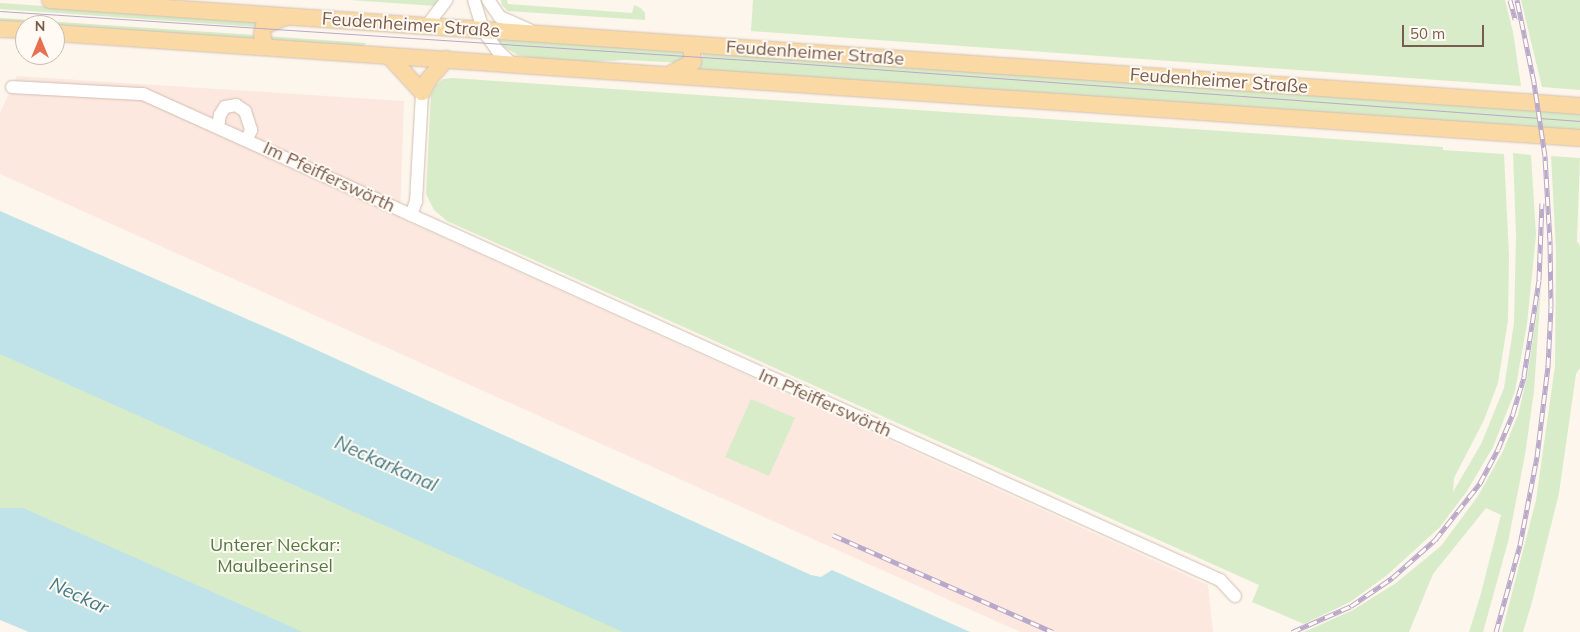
<!DOCTYPE html>
<meta charset="utf-8">
<style>
body{margin:0}
#map{position:relative;width:1580px;height:632px;overflow:hidden;background:#fdf6ec;font-family:Mulish,sans-serif}
div>[style]{position:absolute}
[style*='--x']{left:calc(var(--x)*1px);top:calc(var(--y)*1px);width:calc(var(--w)*1px);rotate:calc(var(--a)*1deg)}
.commercial>*{inset:0;background:#fde8e0}
.green>*{inset:0;background:#d8ecc9}
.water>*{inset:0;background:#bfe3e8}
.roads{filter:drop-shadow(0 0 1px #d1beb0) drop-shadow(0 0 1px #d1beb0)}
.minor>*{height:12px;margin:-6px;padding:0 6px;transform-origin:6px;border-radius:6px;background:#fff}
.major>*{height:16px;margin:-8px;padding:0 8px;transform-origin:8px;border-radius:8px;background:#fbd9a5}
.tram>*{height:1px;margin:-0.5px;padding:0 0.5px;transform-origin:0.5px;border-radius:0.5px;background:#b9a8c9}
.rail>*{height:5px;margin-top:-2.5px;transform-origin:0;background:repeating-linear-gradient(90deg,#fffaf3 0 9px,#b9a8c9 0 18px);box-sizing:border-box;border-block:1px solid #b9a8c9}
span{translate:-50% -50%;white-space:nowrap;text-align:center;line-height:1.15;-webkit-text-stroke:4px #fffaf3;paint-order:stroke}
.street-label{font-size:18px;color:#7a5c4d}
.park-label{font-size:18px;color:#537a41}
.water-label{font-size:19px;color:#437c86;font-style:italic}
.north{position:absolute;left:15px;top:15px;width:50px;height:50px;box-sizing:border-box;background:#fffaf3;border:1px solid #cabbb1;border-radius:50%;rotate:0deg;font-size:14px;font-weight:700;line-height:20px;text-align:center;color:#7a5c4d}
.north::after{content:'';display:block;margin:auto;width:18px;height:22px;background:#e76f51;clip-path:polygon(50% 0,100% 100%,50% 72%,0 100%)}
.scale{position:absolute;left:1402px;top:25px;width:82px;height:22px;box-sizing:border-box;border:2px solid #7a5c4d;border-top:0;padding-left:6px;font-size:15px;line-height:18px;white-space:nowrap;color:#7a5c4d;-webkit-text-stroke:4px #fffaf3;paint-order:stroke}
</style>
<div id="map">
<div class="commercial">
<i style="clip-path:polygon(17px 76px,404px 101px,400px 218px,1208px 585px,1213px 632px,1020px 632px,0 174px,0 113px)"></i>
</div>
<div class="green">
<i style="clip-path:polygon(350px 0,438px 0,436px 6px)"></i>
<i style="clip-path:polygon(501px 0,507px 0,508px 4px,632px 13px,634px 5px,641px 8px,645px 13px,645px 20px,508px 11px,502px 5px)"></i>
<i style="clip-path:polygon(753px 0,1505px 0,1513px 32px,1521px 86px,751px 31px)"></i>
<i style="clip-path:polygon(1521px 0,1580px 0,1580px 90px,1542px 87px)"></i>
<i style="clip-path:polygon(0 3px,259px 21px,256px 27px,0 9px)"></i>
<i style="clip-path:polygon(0 18px,255px 35px,255px 39px,0 21px)"></i>
<i style="clip-path:polygon(266px 36px,366px 43px,363px 47px,267px 41px)"></i>
<i style="clip-path:polygon(496px 38px,684px 51px,688px 55px,683px 63px,625px 60px,587px 62px,538px 59px,518px 55px,504px 47px)"></i>
<i style="clip-path:polygon(704px 51px,1580px 112px,1580px 131px,699px 70px)"></i>
<i style="clip-path:polygon(453px 78px,1280px 135px,1443px 147px,1443px 150px,1504px 154px,1509px 255px,1508px 320px,1498px 383px,1484px 420px,1454px 478px,1453px 492px,1481px 444px,1504px 388px,1514px 323px,1516px 236px,1513px 153px,1531px 155px,1536px 235px,1527px 324px,1515px 391px,1493px 447px,1467px 491px,1440px 527px,1386px 576px,1350px 602px,1304px 624px,1252px 602px,1259px 585px,447px 221px,434px 210px,426px 194px,431px 94px,435px 86px,443px 79px)"></i>
<i style="clip-path:polygon(1551px 156px,1580px 158px,1577px 241px,1580px 246px,1580px 368px,1576px 374px,1559px 493px,1532px 602px,1523px 632px,1502px 632px,1536px 500px,1555px 366px,1556px 252px)"></i>
<i style="clip-path:polygon(1541px 287px,1534px 391px,1525px 455px,1508px 542px,1483px 632px,1469px 632px,1480px 597px,1501px 515px,1486px 508px,1433px 574px,1409px 632px,1304px 632px,1353px 610px,1396px 583px,1441px 546px,1478px 496px,1503px 451px,1518px 415px,1527px 377px)"></i>
<i style="clip-path:polygon(0 351px,626px 632px,263px 632px,0 512px)"></i>
<i style="clip-path:polygon(751px 399px,795px 418px,769px 476px,725px 457px)"></i>
</div>
<div class="water">
<i style="clip-path:polygon(0 211px,286px 336px,811px 575px,821px 577px,832px 570px,970px 632px,623px 632px,0 354px)"></i>
<i style="clip-path:polygon(0 508px,23px 508px,303px 632px,29px 632px,0 620px)"></i>
</div>
<div class="roads">
<div class="minor">
<i style="--x:474;--y:0;--w:31;--a:73"></i>
<i style="--x:483;--y:30;--w:24;--a:55"></i>
<i style="--x:497;--y:50;--w:21;--a:43"></i>
<i style="--x:488;--y:0;--w:21;--a:55"></i>
<i style="--x:500;--y:17;--w:32;--a:24"></i>
<i style="--x:426;--y:27;--w:34;--a:-53"></i>
<i style="--x:12;--y:87;--w:131;--a:3.1"></i>
<i style="--x:143;--y:94;--w:1182;--a:24.29"></i>
<i style="--x:1220;--y:580;--w:22;--a:47"></i>
<i style="--x:218;--y:127;--w:12;--a:-81"></i>
<i style="--x:220;--y:115;--w:9;--a:-58"></i>
<i style="--x:225;--y:107;--w:11;--a:-10"></i>
<i style="--x:236;--y:105;--w:11;--a:34"></i>
<i style="--x:245;--y:111;--w:20;--a:72"></i>
<i style="--x:251;--y:130;--w:11;--a:112"></i>
<i style="--x:411;--y:215;--w:15;--a:-70"></i>
<i style="--x:416;--y:201;--w:109;--a:-86.8"></i>
</div>
<div class="major">
<i style="--x:50;--y:0;--w:1534;--a:3.96"></i>
<i style="--x:0;--y:29;--w:25;--a:2"></i>
<i style="--x:55;--y:33;--w:1529;--a:3.94"></i>
<i style="--x:265;--y:47;--w:13;--a:-103"></i>
<i style="--x:262;--y:34;--w:8;--a:-76"></i>
<i style="--x:264;--y:26;--w:23;--a:-23"></i>
<i style="--x:389;--y:56;--w:49;--a:47.5"></i>
<i style="--x:422;--y:92;--w:13;--a:-63"></i>
<i style="--x:428;--y:80;--w:28;--a:-49"></i>
<i style="--x:672;--y:73;--w:24;--a:-28"></i>
<i style="--x:693;--y:62;--w:17;--a:-97"></i>
</div>
</div>
<div class="tram">
<i style="--x:0;--y:11;--w:795;--a:3.75"></i>
<i style="--x:793;--y:63;--w:789;--a:4.21"></i>
</div>
<div class="rail">
<i style="--x:1510;--y:0;--w:20;--a:75"></i>
<i style="--x:833;--y:535;--w:240;--a:23.8"></i>
<i style="--x:1292;--y:632;--w:64;--a:-23.8"></i>
<i style="--x:1351;--y:606;--w:50;--a:-34.3"></i>
<i style="--x:1392;--y:578;--w:57;--a:-41.5"></i>
<i style="--x:1435;--y:540;--w:73;--a:-51.7"></i>
<i style="--x:1480;--y:483;--w:38;--a:-62"></i>
<i style="--x:1498;--y:449;--w:39;--a:-67"></i>
<i style="--x:1513;--y:413;--w:39;--a:-73"></i>
<i style="--x:1524;--y:376;--w:97;--a:-81.1"></i>
<i style="--x:1539;--y:280;--w:77;--a:-87.8"></i>
<i style="--x:1496;--y:632;--w:90;--a:-74.6"></i>
<i style="--x:1520;--y:545;--w:90;--a:-79.1"></i>
<i style="--x:1537;--y:457;--w:92;--a:-83.1"></i>
<i style="--x:1548;--y:366;--w:59;--a:-87.1"></i>
<i style="--x:1551;--y:307;--w:66;--a:-90.9"></i>
<i style="--x:1550;--y:241;--w:85;--a:-93.4"></i>
<i style="--x:1545;--y:156;--w:75;--a:-98.5"></i>
<i style="--x:1534;--y:82;--w:84;--a:-101.7"></i>
</div>
<div class="street-label">
<span style="left:411px;top:25px;rotate:4deg">Feudenheimer Straße</span>
<span style="left:815px;top:53px;rotate:4deg">Feudenheimer Straße</span>
<span style="left:1219px;top:81px;rotate:4deg">Feudenheimer Straße</span>
<span style="left:329px;top:177px;rotate:25deg">Im Pfeifferswörth</span>
<span style="left:825px;top:403px;rotate:24deg">Im Pfeifferswörth</span>
</div>
<div class="park-label">
<span style="left:275px;top:556px">Unterer Neckar:<br>Maulbeerinsel</span>
</div>
<div class="water-label">
<span style="left:386px;top:464px;rotate:24deg">Neckarkanal</span>
<span style="left:79px;top:596px;rotate:25deg">Neckar</span>
</div>
<div class="north">N</div>
<div class="scale">50 m</div>
</div>
